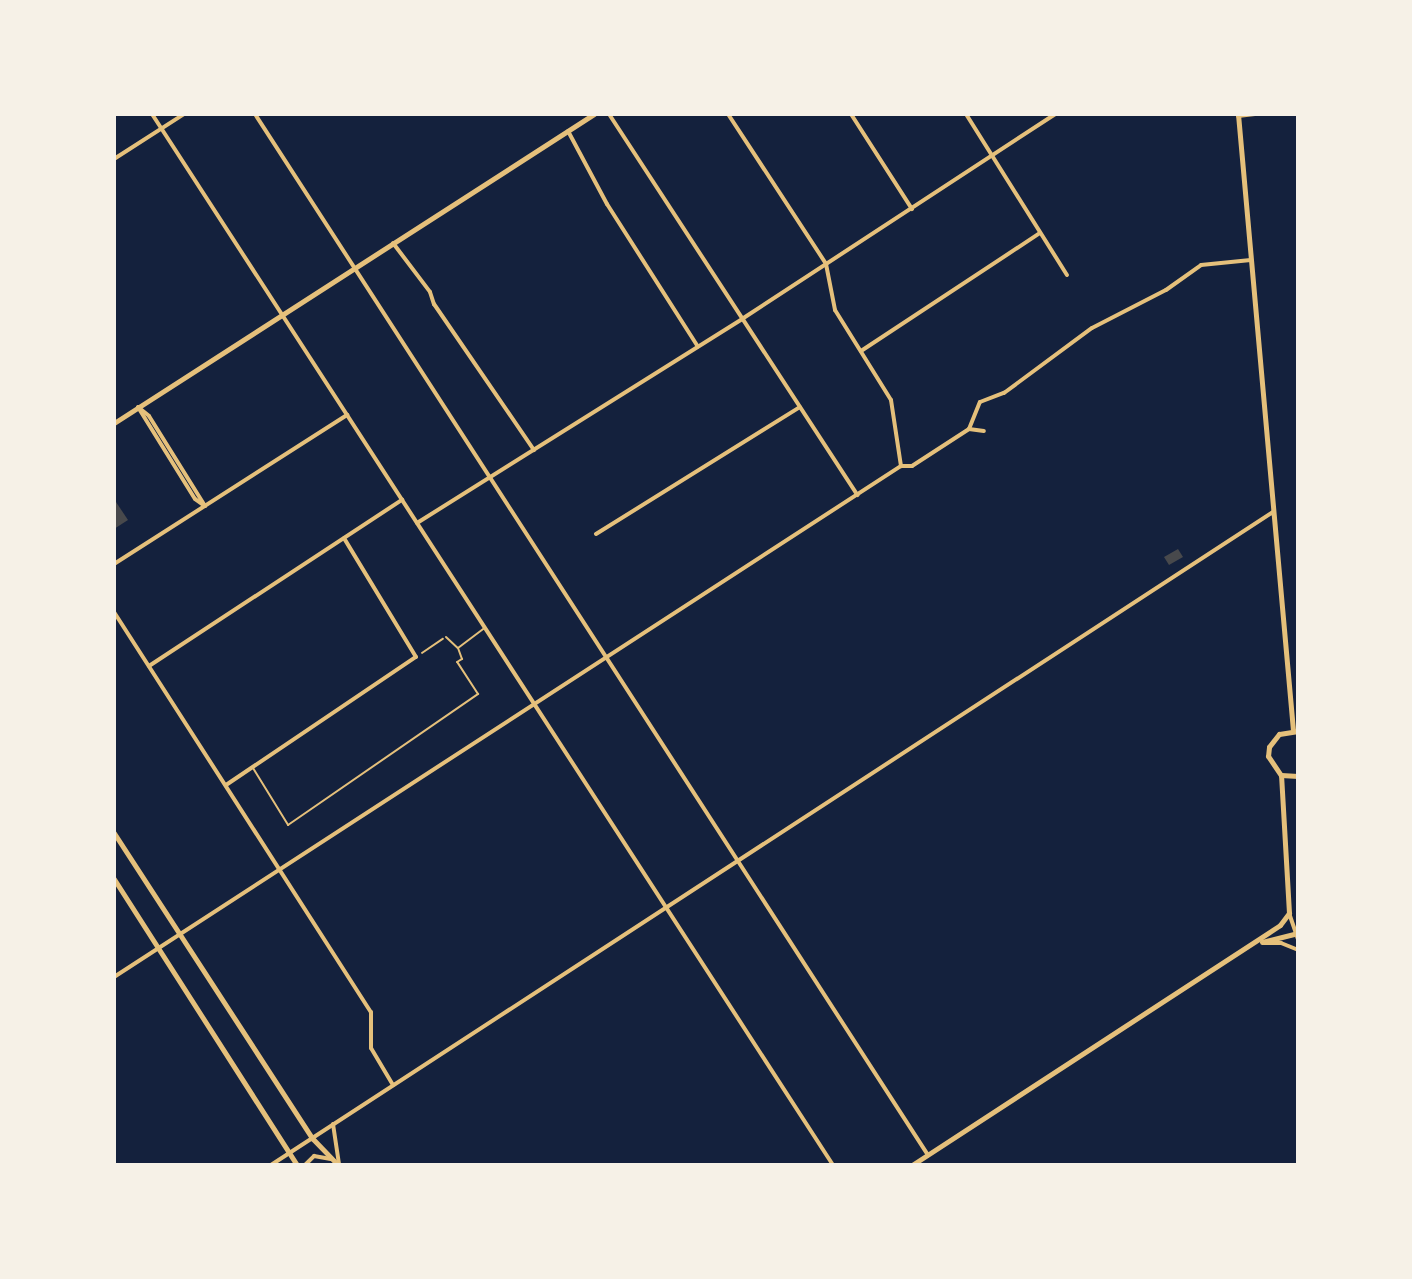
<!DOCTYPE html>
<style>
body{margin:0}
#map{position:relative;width:1412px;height:1279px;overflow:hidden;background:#14213d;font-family:Figtree,sans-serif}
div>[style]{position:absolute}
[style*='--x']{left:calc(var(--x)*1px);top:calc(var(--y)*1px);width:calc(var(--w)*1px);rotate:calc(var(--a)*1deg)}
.building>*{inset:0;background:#48494c}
.path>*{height:1.5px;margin:-0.75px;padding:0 0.75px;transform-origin:0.75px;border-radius:0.75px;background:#e5c07b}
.service>*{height:2px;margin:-1px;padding:0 1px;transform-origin:1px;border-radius:1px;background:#e5c07b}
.minor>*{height:4px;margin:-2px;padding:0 2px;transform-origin:2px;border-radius:2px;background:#e5c07b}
.tertiary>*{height:5px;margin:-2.5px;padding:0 2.5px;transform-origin:2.5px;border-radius:2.5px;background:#e5c07b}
.secondary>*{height:5px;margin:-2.5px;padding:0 2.5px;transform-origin:2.5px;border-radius:2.5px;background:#e5c07b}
span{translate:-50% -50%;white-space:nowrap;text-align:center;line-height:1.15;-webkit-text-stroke:6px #f6f1e7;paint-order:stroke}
.frame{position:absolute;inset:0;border:116px solid #f6f1e7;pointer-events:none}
</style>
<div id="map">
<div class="building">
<i style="clip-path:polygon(114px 499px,128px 520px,114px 529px)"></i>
<i style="clip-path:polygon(1178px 549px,1183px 557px,1169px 565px,1164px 557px)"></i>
</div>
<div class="path">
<i style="--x:422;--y:653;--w:25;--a:-34"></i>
</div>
<div class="service">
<i style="--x:446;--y:637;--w:16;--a:43"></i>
<i style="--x:458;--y:648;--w:34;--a:-37"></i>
<i style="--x:253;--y:768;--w:67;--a:58.4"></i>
<i style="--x:288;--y:825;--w:231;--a:-34.6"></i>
<i style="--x:478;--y:694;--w:38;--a:-123"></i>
<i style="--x:457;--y:662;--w:6;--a:-31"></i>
<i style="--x:462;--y:659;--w:12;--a:-110"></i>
</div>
<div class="minor">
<i style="--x:152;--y:114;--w:1252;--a:57.06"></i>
<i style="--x:255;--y:114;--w:1240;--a:57.12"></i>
<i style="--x:609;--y:114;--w:455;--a:56.9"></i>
<i style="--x:728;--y:114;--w:179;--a:56.8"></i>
<i style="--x:826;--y:264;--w:47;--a:78.9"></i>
<i style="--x:835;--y:310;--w:106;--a:58.1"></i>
<i style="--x:891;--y:400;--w:67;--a:81.4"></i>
<i style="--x:851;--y:114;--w:113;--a:57.3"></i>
<i style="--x:966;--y:114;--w:190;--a:57.9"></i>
<i style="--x:1238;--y:116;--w:17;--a:-7"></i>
<i style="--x:568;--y:131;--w:83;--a:61.9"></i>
<i style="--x:607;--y:204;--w:169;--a:57.5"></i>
<i style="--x:114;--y:159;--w:83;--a:-32.7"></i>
<i style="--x:393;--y:243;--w:61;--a:52.9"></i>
<i style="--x:430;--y:292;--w:13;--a:72"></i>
<i style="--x:434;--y:304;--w:177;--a:55.6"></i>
<i style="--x:861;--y:351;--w:214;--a:-33.4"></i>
<i style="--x:138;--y:407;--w:14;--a:39"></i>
<i style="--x:149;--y:416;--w:106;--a:58.1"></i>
<i style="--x:205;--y:506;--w:12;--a:-145"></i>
<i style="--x:195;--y:499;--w:108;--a:-121.8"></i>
<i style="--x:969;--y:429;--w:29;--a:-68"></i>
<i style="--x:980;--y:402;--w:26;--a:-21"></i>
<i style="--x:1004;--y:393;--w:109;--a:-36.5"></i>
<i style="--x:1092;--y:328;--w:83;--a:-27.2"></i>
<i style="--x:1166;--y:290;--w:43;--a:-35.5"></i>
<i style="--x:1201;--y:265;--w:50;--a:-5.7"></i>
<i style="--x:417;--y:523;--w:384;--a:-32.1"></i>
<i style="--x:742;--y:319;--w:374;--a:-33.2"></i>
<i style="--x:596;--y:534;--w:240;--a:-31.9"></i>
<i style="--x:114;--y:564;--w:277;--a:-32.6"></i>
<i style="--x:114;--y:612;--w:475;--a:57.3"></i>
<i style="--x:371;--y:1012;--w:36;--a:90"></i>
<i style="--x:371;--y:1048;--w:43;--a:59.3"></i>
<i style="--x:149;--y:666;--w:303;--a:-33.3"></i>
<i style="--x:226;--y:785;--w:229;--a:-34"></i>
<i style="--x:416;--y:657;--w:139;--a:-121.2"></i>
<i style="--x:1289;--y:913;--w:28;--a:71"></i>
<i style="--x:1264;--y:943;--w:17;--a:0"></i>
<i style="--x:1281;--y:943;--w:18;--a:22"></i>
<i style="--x:114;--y:977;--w:938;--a:-33"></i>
<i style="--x:901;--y:466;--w:11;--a:0"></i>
<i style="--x:912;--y:466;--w:68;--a:-33"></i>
<i style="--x:969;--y:429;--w:15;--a:8"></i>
<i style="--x:333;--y:1124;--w:40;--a:81.5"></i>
<i style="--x:271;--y:1165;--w:1196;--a:-33.09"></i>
<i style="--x:305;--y:1165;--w:13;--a:-45"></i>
<i style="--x:314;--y:1156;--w:17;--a:10"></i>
</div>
<div class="tertiary">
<i style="--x:114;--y:423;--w:571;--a:-32.77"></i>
<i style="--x:114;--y:833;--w:364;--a:57"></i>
<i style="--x:312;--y:1138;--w:37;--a:46"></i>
<i style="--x:114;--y:879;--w:340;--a:57.4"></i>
<i style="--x:1262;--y:942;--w:37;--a:-14"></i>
<i style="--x:912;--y:1165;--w:439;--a:-33.1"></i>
<i style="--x:1280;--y:925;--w:15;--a:-53"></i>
<i style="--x:1289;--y:913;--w:138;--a:-93.3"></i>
</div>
<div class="secondary">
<i style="--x:1238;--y:114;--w:618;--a:84.9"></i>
<i style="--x:1298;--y:731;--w:19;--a:171"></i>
<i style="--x:1279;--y:734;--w:16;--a:128"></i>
<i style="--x:1269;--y:747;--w:9;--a:96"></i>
<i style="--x:1268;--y:756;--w:23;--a:56"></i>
<i style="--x:1281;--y:775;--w:17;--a:3"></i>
</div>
<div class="frame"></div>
</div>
